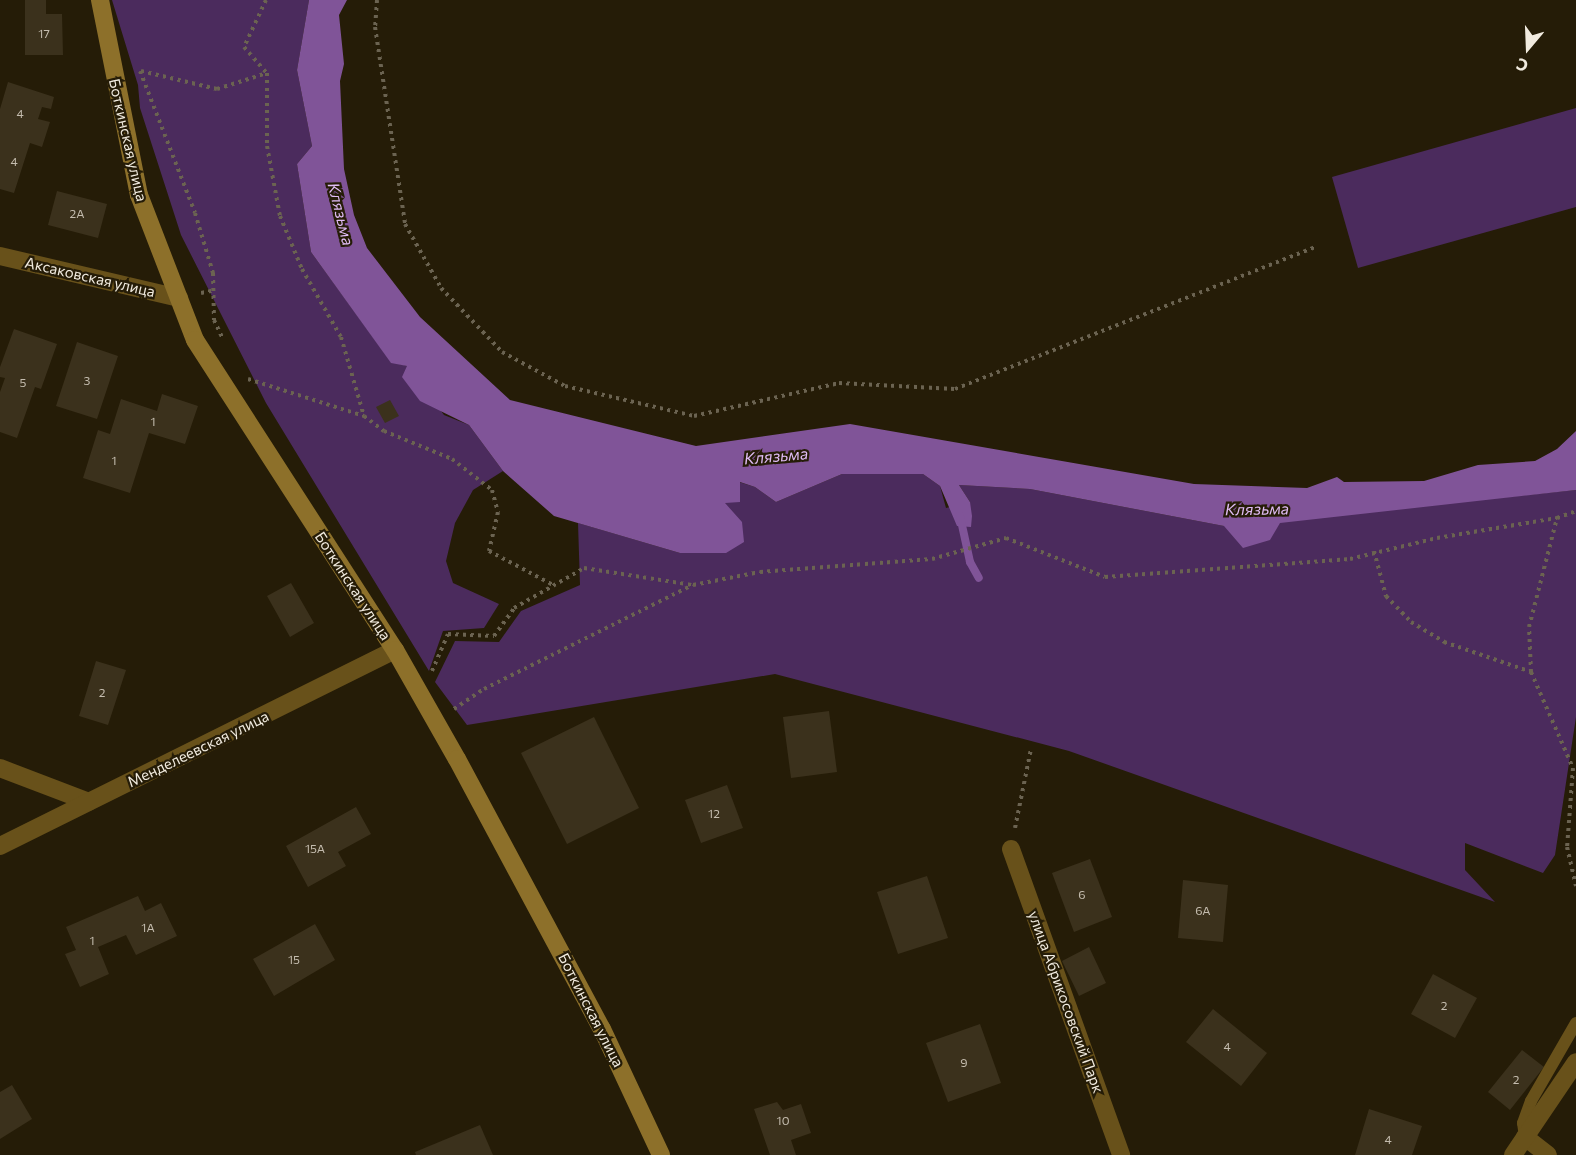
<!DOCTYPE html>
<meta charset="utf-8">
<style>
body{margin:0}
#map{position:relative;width:1576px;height:1155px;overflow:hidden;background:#251c07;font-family:Commissioner,sans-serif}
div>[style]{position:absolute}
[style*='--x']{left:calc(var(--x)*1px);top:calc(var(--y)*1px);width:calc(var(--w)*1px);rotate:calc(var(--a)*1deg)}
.green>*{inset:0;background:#4b2b5d}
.water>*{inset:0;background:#805498}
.stream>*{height:8px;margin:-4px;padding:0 4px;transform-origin:4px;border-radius:4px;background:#805498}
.building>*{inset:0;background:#3b311c}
.path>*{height:4px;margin-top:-2px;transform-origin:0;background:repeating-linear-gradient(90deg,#6b6351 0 3px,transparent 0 7.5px)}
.lane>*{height:12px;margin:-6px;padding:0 6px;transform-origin:6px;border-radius:6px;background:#68511a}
.street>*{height:18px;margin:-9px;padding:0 9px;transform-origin:9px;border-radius:9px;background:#68511a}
.secondary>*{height:18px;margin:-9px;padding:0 9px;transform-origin:9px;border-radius:9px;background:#8d702a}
span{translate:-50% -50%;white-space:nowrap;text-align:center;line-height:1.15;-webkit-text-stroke:4.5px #251c07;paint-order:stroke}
.number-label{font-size:12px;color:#c4bcae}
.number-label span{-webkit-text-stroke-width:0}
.street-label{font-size:15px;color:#f1ebdf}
.water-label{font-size:16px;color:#e0bcf5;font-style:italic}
.north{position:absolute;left:1498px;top:18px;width:60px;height:60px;-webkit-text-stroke:4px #251c07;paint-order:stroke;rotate:199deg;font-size:16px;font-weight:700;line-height:24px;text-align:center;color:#f1ebdf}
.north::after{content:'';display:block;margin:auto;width:21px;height:27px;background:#f1ebdf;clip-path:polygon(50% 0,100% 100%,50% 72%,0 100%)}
</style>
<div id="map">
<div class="green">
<i style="clip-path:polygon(112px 0,309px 0,297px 70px,312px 146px,297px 164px,311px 252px,391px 362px,408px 366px,444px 415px,469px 425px,503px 471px,473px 490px,455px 523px,446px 561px,453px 583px,499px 604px,484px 628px,443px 631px,429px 671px,266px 403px,181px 235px,140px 108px,138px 85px)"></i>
<i style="clip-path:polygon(1576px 108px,1576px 207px,1358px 268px,1332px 177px)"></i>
<i style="clip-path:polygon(842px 474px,923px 474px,940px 486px,946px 508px,970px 502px,959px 485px,1030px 489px,1224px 526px,1576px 490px,1576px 717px,1555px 855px,1543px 873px,1465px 843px,1465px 870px,1495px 902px,1069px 751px,775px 674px,467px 725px,435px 682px,455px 641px,499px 642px,521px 611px,580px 585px,578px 523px,680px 553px,739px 482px,755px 487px,776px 502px)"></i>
</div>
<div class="water">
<i style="clip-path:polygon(309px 0,347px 0,339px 15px,344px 64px,340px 81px,344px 169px,354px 215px,367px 248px,420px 317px,510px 400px,696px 446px,850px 424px,1194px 484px,1307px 488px,1337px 477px,1344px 482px,1424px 481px,1478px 465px,1535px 461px,1557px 449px,1576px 431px,1576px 490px,1280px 523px,1270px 540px,1243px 548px,1224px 526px,1030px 489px,959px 485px,970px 502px,972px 516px,971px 527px,957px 526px,940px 486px,923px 474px,842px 474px,776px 502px,755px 487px,740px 482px,740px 502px,725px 503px,742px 522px,744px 542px,726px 553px,680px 553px,554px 516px,503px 471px,469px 425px,420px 401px,402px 377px,407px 366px,391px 363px,311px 252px,297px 164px,312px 146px,297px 70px)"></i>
</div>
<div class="stream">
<i style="--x:960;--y:516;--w:47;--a:77.7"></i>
<i style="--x:970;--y:562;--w:18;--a:61"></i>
</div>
<div class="building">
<i style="clip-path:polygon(25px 0,46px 0,46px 14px,62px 14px,63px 55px,25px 55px)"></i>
<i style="clip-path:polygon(8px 82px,54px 97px,51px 109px,42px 107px,38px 119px,50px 122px,42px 147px,30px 143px,14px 193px,0 189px,0 109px)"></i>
<i style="clip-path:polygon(57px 191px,107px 204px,98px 238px,48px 225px)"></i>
<i style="clip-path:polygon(14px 329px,57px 344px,41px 389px,35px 387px,17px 438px,0 432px,0 392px,5px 378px,0 377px,0 367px)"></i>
<i style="clip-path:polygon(77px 342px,118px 356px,97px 419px,56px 406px)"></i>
<i style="clip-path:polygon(162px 394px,198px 406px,185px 444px,149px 433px,130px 493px,83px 478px,98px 430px,110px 434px,121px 399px,157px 411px)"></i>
<i style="clip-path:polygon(390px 400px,399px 416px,385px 423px,376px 407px)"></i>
<i style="clip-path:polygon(291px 583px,314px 623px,290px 637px,267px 596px)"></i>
<i style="clip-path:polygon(96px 661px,126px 670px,108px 725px,79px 716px)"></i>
<i style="clip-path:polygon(829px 711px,837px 772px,791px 778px,783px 717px)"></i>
<i style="clip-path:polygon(594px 717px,639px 808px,567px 844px,521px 753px)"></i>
<i style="clip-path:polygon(727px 785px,743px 828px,701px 843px,685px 800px)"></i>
<i style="clip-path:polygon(356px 807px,371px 834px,338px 852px,346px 866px,308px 887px,286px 846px)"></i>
<i style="clip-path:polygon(1090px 859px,1112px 917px,1074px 932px,1052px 873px)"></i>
<i style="clip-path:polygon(927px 876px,948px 938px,898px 954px,877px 892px)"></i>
<i style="clip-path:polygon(1183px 880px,1228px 885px,1223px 942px,1178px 938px)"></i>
<i style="clip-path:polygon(138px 896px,145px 911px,161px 903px,177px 936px,136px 955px,126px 935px,98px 947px,109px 974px,80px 987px,65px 954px,76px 950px,66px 927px)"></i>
<i style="clip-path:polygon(315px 924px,335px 960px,274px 996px,253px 959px)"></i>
<i style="clip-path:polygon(1089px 947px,1106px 983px,1079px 996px,1062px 961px)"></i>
<i style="clip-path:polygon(1433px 974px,1477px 998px,1455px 1038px,1411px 1014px)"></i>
<i style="clip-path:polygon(1213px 1009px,1267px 1053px,1241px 1086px,1186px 1042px)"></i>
<i style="clip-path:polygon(980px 1024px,1001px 1083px,948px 1102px,926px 1043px)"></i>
<i style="clip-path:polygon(1522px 1050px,1544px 1067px,1510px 1110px,1488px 1092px)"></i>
<i style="clip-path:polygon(12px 1085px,32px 1119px,0 1139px,0 1092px)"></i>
<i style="clip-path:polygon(777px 1102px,783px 1110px,801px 1104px,811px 1133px,791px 1140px,796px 1155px,770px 1155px,754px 1109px)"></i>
<i style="clip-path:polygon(1369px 1109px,1422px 1126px,1412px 1155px,1355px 1155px)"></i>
<i style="clip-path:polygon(480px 1125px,493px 1155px,416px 1155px,415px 1152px)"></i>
</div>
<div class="path">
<i style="--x:266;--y:0;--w:52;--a:115.1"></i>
<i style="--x:244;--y:47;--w:35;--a:49"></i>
<i style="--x:267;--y:73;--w:73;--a:90"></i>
<i style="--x:267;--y:146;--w:71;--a:79.5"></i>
<i style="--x:280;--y:216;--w:57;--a:67.5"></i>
<i style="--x:302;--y:269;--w:78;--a:60.2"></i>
<i style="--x:341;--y:337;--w:82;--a:73.8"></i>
<i style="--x:364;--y:416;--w:25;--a:37"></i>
<i style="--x:384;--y:431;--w:74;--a:22.4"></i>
<i style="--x:452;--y:459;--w:51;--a:37.8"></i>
<i style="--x:492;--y:490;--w:23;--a:75"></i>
<i style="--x:498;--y:512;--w:40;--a:103"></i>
<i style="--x:489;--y:551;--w:72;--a:28"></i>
<i style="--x:377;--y:0;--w:27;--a:94"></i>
<i style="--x:375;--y:27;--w:199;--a:81.3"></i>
<i style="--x:405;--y:224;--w:73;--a:60.6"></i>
<i style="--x:441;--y:288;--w:88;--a:46.4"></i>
<i style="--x:502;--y:352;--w:72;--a:28.4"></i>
<i style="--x:565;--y:386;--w:132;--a:13.1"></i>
<i style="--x:694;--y:416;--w:149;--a:-12.8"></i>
<i style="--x:839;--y:383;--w:116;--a:3"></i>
<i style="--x:955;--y:389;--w:387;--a:-21.5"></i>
<i style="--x:140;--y:71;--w:152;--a:68.8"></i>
<i style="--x:195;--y:213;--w:63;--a:73.3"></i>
<i style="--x:213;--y:273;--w:47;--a:88.8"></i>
<i style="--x:214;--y:320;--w:19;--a:65"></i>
<i style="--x:141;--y:71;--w:78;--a:13.3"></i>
<i style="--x:217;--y:89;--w:52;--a:-17.7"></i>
<i style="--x:201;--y:293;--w:14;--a:-12"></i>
<i style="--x:248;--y:379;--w:122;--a:17.7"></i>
<i style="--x:1374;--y:551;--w:47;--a:75.1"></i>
<i style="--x:1386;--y:596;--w:36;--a:46"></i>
<i style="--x:1411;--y:622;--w:39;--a:31"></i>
<i style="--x:1444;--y:642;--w:92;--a:19"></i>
<i style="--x:1531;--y:672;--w:105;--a:66.4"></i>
<i style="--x:1573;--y:768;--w:79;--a:94.3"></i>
<i style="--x:1567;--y:847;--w:40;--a:77"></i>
<i style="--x:432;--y:671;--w:40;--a:-66.6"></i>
<i style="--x:448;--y:634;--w:46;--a:2.5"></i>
<i style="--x:494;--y:636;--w:34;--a:-54"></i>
<i style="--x:514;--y:608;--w:81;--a:-29.7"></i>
<i style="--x:584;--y:568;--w:109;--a:8.9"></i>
<i style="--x:1531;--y:672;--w:45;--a:-92.5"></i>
<i style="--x:1529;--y:627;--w:113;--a:-75.6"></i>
<i style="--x:454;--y:709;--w:36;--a:-34"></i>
<i style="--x:484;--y:689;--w:233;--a:-26.5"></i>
<i style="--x:693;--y:585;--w:68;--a:-11"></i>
<i style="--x:760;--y:572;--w:172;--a:-4.3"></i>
<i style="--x:932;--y:559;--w:77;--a:-15.8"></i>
<i style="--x:1006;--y:538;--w:106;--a:21.5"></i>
<i style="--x:1105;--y:577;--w:246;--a:-4.2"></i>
<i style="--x:1350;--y:559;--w:89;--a:-13.6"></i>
<i style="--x:1437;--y:538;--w:122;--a:-9.5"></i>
<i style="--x:1557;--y:518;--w:20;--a:-20"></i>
<i style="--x:1015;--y:828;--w:81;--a:-78.6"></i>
</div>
<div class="lane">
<i style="--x:1525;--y:1137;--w:14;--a:-98"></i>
<i style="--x:1523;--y:1123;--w:23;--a:-70"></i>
<i style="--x:1531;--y:1101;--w:90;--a:-60"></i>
</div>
<div class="street">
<i style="--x:0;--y:256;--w:184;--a:13.2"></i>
<i style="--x:0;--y:768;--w:95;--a:20.9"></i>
<i style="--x:0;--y:846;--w:441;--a:-26.4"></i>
<i style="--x:1011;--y:849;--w:325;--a:70.2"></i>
<i style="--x:1525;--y:1137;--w:29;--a:38"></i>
<i style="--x:1513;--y:1155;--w:112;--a:-55.9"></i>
</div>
<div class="secondary">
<i style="--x:100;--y:0;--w:199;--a:78.7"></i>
<i style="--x:139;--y:195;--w:155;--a:68.9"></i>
<i style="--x:195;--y:340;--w:369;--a:57.2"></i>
<i style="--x:395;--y:650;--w:125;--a:60.4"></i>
<i style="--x:457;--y:759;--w:306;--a:61.8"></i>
<i style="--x:602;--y:1029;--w:139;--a:64.9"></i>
</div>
<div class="number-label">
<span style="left:44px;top:34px">17</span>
<span style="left:20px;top:114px">4</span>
<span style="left:14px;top:162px">4</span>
<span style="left:77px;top:214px">2А</span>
<span style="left:87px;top:381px">3</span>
<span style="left:23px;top:383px">5</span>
<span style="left:153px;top:422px">1</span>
<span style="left:114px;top:461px">1</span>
<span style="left:102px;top:693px">2</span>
<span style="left:714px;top:814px">12</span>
<span style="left:315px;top:849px">15А</span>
<span style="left:1082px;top:895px">6</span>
<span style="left:1203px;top:911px">6А</span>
<span style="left:148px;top:928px">1А</span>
<span style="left:92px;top:941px">1</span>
<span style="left:294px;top:960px">15</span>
<span style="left:1444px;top:1006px">2</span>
<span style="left:1227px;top:1047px">4</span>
<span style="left:964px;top:1063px">9</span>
<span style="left:1516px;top:1080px">2</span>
<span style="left:783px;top:1121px">10</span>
<span style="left:1388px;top:1140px">4</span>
</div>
<div class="street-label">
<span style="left:128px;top:140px;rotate:77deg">Боткинская улица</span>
<span style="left:90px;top:277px;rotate:13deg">Аксаковская улица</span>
<span style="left:353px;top:586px;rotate:57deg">Боткинская улица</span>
<span style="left:198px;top:749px;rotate:-26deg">Менделеевская улица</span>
<span style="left:1066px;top:1002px;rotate:70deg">улица Абрикосовский Парк</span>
<span style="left:591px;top:1010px;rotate:63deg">Боткинская улица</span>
</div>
<div class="water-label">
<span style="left:341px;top:214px;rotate:76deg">Клязьма</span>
<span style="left:776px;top:456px;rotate:-5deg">Клязьма</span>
<span style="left:1257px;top:509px;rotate:-1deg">Клязьма</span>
</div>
<div class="north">С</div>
</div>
